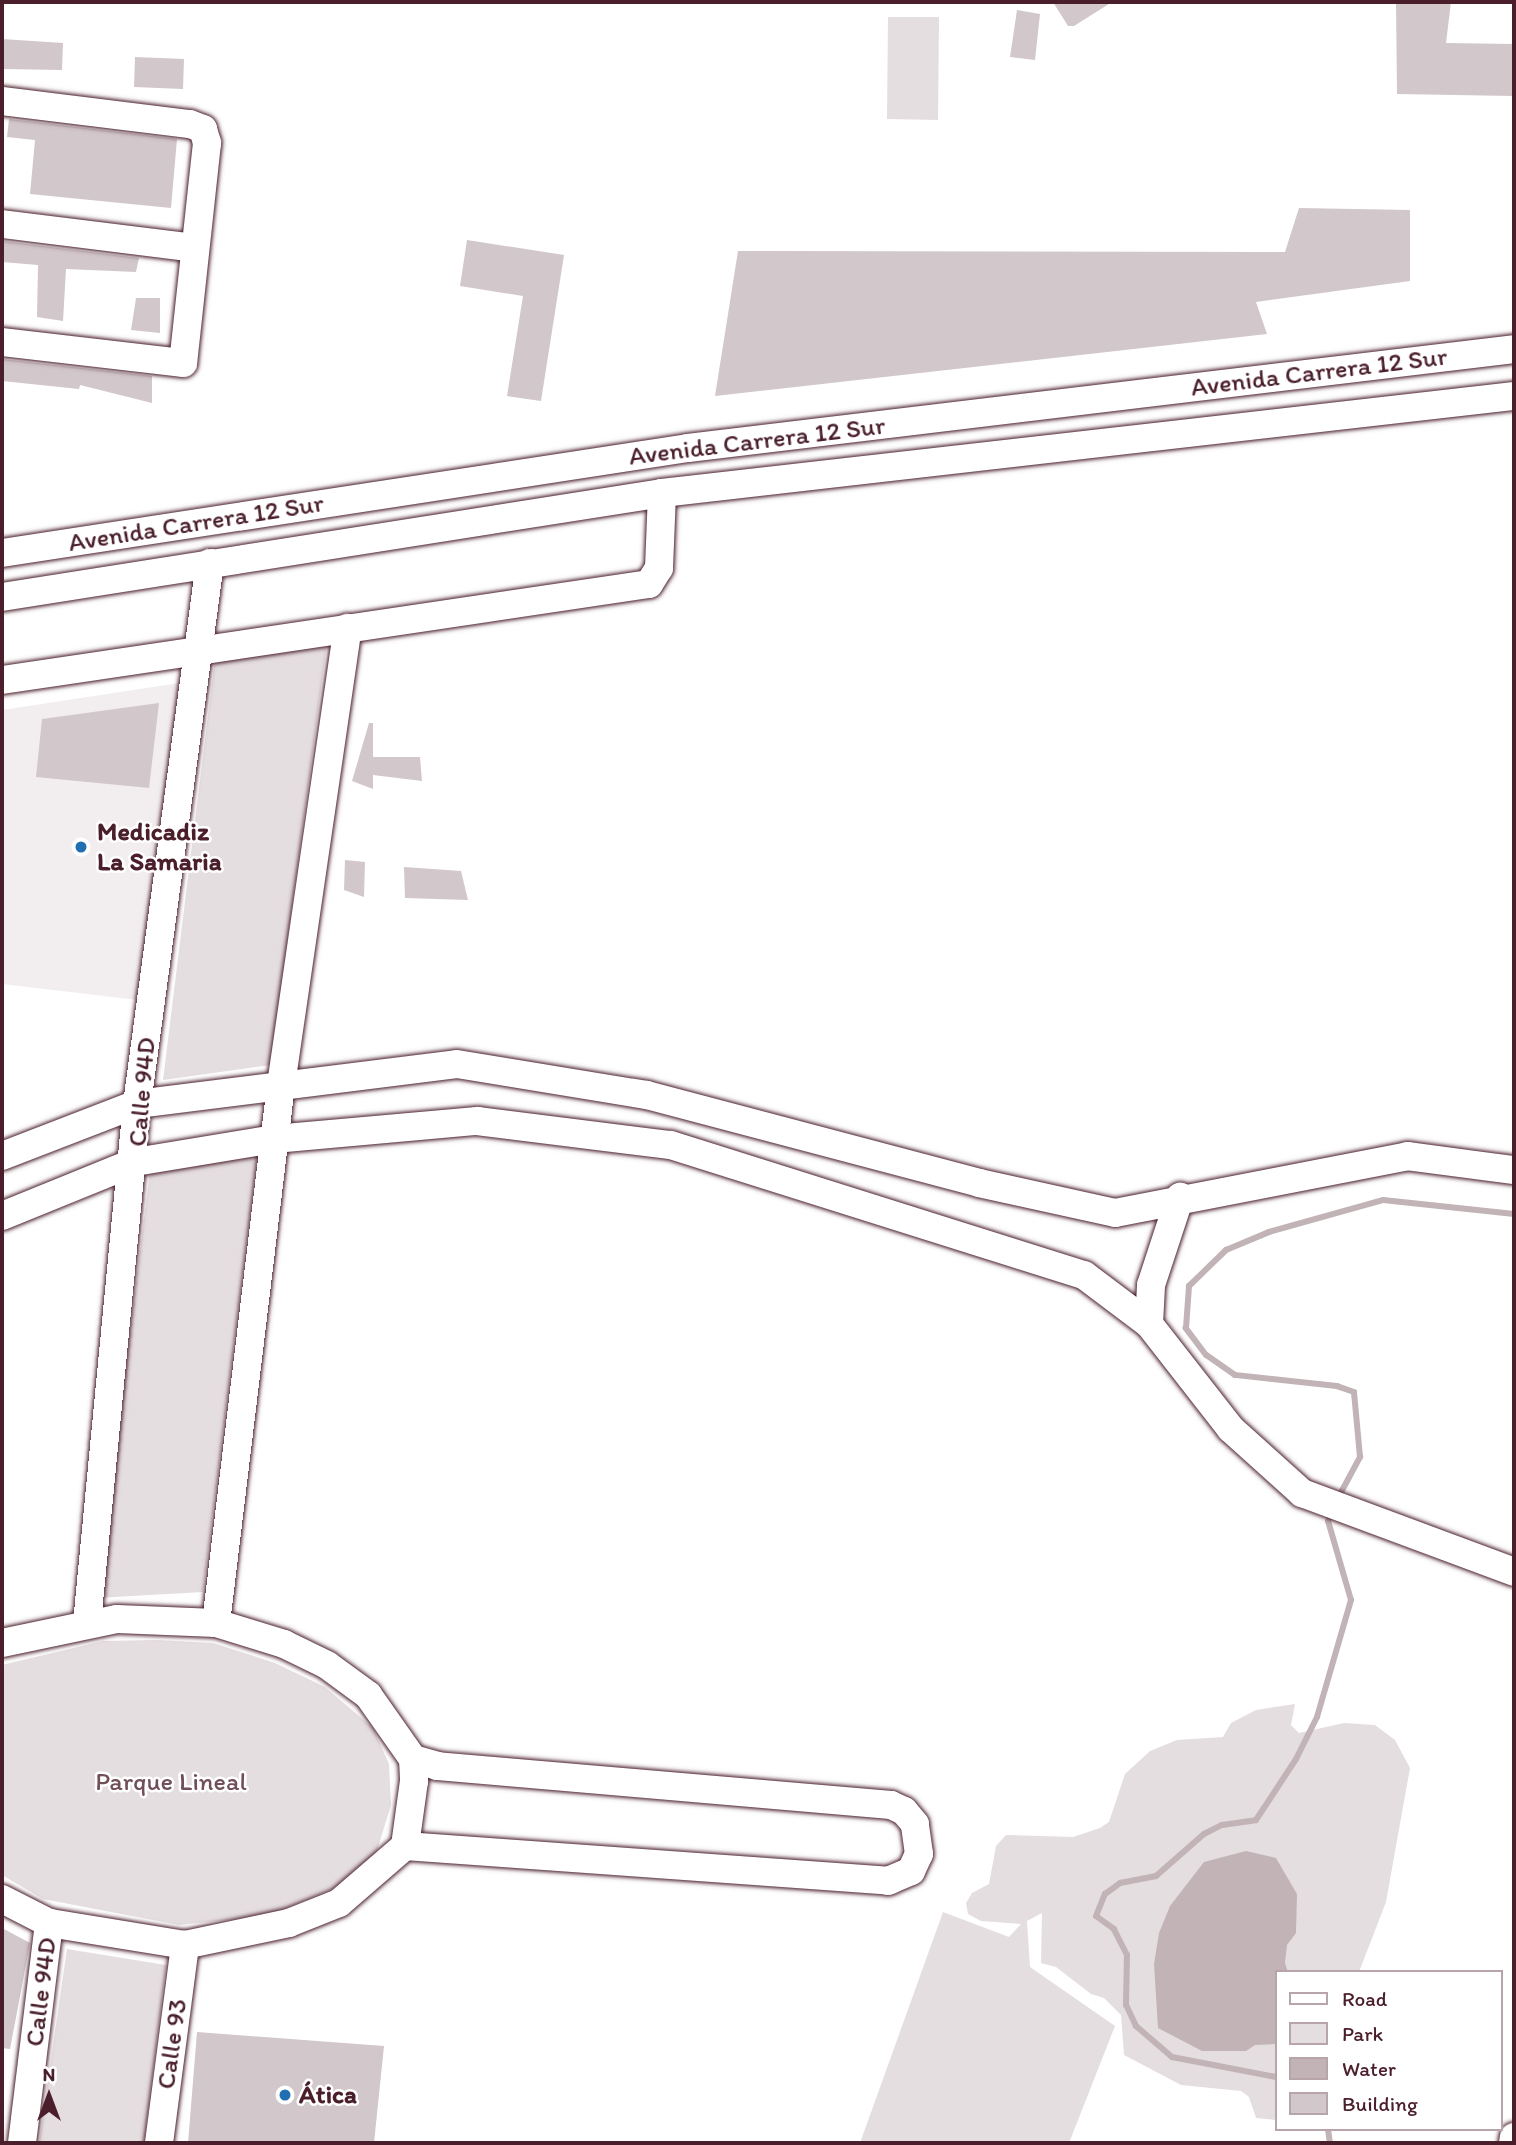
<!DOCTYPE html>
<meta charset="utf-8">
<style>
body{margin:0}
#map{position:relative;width:1516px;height:2145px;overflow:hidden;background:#fff;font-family:Itim,sans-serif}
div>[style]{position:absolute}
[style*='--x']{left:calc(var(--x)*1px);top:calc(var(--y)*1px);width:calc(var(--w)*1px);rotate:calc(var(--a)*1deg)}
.built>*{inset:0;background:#f2eeef}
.green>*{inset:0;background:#e5dee0}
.water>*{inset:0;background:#c1b3b6}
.stream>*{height:6px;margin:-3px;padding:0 3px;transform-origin:3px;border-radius:3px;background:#c1b3b6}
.building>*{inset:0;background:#d2c7cb}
.roads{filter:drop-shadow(0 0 2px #4a1f2b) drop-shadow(0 0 2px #4a1f2b)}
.minor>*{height:28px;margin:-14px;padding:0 14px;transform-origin:14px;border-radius:14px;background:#fff}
.dots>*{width:19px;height:19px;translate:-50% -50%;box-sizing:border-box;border:4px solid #fff;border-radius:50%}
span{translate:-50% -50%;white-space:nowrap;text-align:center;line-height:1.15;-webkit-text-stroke:5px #fff;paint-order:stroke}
.street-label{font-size:26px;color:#4a1f2b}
.poi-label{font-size:26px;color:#4a1f2b;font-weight:700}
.left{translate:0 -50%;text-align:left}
.park-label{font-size:26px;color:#714f58}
.frame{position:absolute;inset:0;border:4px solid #4a1f2b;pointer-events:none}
.legend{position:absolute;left:1275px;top:1970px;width:228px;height:161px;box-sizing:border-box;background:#fff;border:2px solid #b7a5aa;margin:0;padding:9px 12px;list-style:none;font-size:21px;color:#4a1f2b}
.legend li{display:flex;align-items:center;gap:14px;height:35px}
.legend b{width:35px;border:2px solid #b7a5aa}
.north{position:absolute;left:14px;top:2061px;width:70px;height:70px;-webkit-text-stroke:5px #fff;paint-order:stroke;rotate:0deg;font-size:19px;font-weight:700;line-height:28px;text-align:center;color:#4a1f2b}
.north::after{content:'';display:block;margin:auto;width:24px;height:32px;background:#4a1f2b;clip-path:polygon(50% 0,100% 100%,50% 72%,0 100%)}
</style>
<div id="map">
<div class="built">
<i style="clip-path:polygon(186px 682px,138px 1000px,2px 984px,2px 710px)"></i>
</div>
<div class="green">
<i style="clip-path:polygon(888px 17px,939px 17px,938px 120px,887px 119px)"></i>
<i style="clip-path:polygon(327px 643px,271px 1065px,163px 1080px,215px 659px)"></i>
<i style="clip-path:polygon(257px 1156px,203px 1592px,97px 1598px,150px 1171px)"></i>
<i style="clip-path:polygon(157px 1640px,213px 1643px,275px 1663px,325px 1687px,373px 1728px,389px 1764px,391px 1805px,376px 1854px,344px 1884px,266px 1916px,179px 1925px,43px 1899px,2px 1875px,2px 1665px,103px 1641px)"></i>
<i style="clip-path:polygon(1295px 1704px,1291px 1725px,1299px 1733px,1344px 1723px,1375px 1725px,1395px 1740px,1410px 1768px,1386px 1902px,1359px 1972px,1276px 1972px,1276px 2120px,1256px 2118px,1249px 2097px,1241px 2091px,1181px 2085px,1124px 2055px,1121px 2015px,1104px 1998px,1091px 1994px,1056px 1967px,1041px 1963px,1042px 1913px,1027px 1921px,1030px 1967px,1115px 2026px,1069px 2143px,860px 2143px,943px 1912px,1009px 1937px,1021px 1924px,981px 1921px,968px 1914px,966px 1903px,972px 1893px,989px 1884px,996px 1846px,1006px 1835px,1073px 1837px,1100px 1828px,1109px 1822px,1125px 1774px,1150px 1751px,1177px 1740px,1223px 1737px,1231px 1723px,1256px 1710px)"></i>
<i style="clip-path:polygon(67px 1949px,166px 1965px,144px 2143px,39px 2143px)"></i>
</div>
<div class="water">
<i style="clip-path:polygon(1246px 1851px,1276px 1858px,1297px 1894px,1296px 1933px,1287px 1945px,1285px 1963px,1288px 1972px,1276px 1972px,1276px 2044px,1255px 2045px,1246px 2051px,1202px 2051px,1158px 2028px,1154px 1964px,1159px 1933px,1170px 1906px,1204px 1862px)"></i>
</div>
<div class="stream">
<i style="--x:1338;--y:1498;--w:47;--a:-61.8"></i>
<i style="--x:1360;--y:1457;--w:65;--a:-95.3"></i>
<i style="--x:1354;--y:1392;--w:18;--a:-161"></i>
<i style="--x:1337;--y:1386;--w:103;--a:-173.8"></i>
<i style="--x:1235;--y:1375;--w:35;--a:-145"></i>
<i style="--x:1206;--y:1355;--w:34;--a:-127"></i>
<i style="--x:1186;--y:1328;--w:42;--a:-85.9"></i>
<i style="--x:1189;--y:1286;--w:52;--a:-44.2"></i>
<i style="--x:1226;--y:1250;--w:47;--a:-22.7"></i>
<i style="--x:1269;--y:1232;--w:118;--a:-15.7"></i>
<i style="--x:1383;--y:1200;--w:132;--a:6.1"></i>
<i style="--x:1276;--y:2077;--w:106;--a:-169.1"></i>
<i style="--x:1172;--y:2057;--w:48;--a:-139.3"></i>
<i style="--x:1136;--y:2026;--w:23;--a:-115"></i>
<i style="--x:1126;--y:2005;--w:50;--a:-88.9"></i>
<i style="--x:1127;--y:1955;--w:29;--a:-117"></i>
<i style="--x:1114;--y:1929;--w:22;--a:-144"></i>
<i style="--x:1096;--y:1916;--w:24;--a:-68"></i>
<i style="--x:1105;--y:1894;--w:19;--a:-36"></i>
<i style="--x:1120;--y:1883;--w:37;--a:-11"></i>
<i style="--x:1156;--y:1876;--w:64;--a:-41.2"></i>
<i style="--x:1204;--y:1834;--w:20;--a:-27"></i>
<i style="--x:1222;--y:1825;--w:34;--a:-8"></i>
<i style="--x:1256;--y:1820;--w:73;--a:-56.7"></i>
<i style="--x:1296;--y:1759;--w:47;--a:-63.4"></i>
<i style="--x:1317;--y:1717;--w:122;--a:-73.8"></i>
<i style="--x:1351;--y:1600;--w:82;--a:-106.2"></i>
<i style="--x:1328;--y:1521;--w:11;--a:-68"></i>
<i style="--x:1328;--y:2129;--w:14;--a:82"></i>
</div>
<div class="building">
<i style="clip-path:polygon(1053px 2px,1112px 2px,1074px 26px,1068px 26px)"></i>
<i style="clip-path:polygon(1396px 2px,1451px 2px,1446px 43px,1514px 44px,1514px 96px,1397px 94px)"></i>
<i style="clip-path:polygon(1017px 10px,1040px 14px,1035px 60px,1010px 57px)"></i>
<i style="clip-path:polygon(2px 39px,63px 43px,62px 70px,2px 69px)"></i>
<i style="clip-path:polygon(135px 57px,184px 59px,183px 89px,134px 87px)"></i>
<i style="clip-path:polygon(9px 119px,177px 139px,171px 208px,30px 194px,35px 140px,7px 137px)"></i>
<i style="clip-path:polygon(1299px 208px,1410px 210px,1410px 281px,1256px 302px,1267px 334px,715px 396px,738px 251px,1285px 252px)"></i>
<i style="clip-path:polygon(467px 240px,564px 255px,541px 401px,507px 396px,523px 296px,460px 286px)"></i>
<i style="clip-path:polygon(2px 241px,139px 258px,136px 272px,66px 269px,63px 321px,37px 317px,38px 265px,2px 262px)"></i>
<i style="clip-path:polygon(136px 298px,160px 298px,160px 333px,131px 330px)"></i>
<i style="clip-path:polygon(2px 359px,152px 376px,152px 403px,80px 385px,79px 389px,2px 381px)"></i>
<i style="clip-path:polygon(159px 703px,149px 788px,36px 777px,42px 719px)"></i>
<i style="clip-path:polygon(369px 723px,373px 723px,373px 757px,420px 757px,422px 781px,373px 775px,373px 789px,352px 781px)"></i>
<i style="clip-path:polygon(345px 860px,365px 862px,364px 897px,344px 890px)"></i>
<i style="clip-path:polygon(404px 867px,461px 871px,468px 900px,405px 898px)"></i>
<i style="clip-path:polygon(2px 1928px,30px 1943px,10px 2049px,2px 2048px)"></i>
<i style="clip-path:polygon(197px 2032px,384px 2046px,374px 2143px,188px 2143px)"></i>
</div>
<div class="roads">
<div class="minor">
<i style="--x:2;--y:101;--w:189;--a:7"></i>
<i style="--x:190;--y:124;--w:14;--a:21"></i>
<i style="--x:203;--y:129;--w:15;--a:74"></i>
<i style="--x:207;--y:143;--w:221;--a:96.2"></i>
<i style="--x:183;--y:363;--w:182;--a:-173.4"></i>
<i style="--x:2;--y:224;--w:194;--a:7.1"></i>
<i style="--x:2;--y:553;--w:694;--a:-8.7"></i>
<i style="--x:688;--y:448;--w:832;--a:-6.83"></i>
<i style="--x:2;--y:597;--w:668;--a:-8.95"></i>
<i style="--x:662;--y:493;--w:858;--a:-6.5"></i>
<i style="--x:2;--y:680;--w:654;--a:-8.44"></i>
<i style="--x:649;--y:584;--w:19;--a:-58"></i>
<i style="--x:659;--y:568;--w:75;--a:-87.7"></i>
<i style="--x:2;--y:1156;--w:145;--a:-21.1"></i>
<i style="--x:137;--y:1104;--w:322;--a:-7.1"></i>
<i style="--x:457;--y:1064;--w:193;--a:9.3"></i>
<i style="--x:647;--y:1095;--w:343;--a:14.8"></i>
<i style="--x:979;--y:1183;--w:139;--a:12.4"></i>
<i style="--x:1115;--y:1213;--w:298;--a:-11"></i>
<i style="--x:1407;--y:1156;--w:108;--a:7.5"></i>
<i style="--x:2;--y:1216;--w:144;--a:-22.1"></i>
<i style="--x:135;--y:1162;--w:141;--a:-9.4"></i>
<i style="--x:274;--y:1139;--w:204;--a:-5.1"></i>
<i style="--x:477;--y:1121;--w:195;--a:7.1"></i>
<i style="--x:671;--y:1145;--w:433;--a:17.5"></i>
<i style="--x:1084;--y:1275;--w:81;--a:37"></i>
<i style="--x:1149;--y:1324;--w:133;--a:52"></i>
<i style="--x:1231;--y:1429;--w:96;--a:42"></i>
<i style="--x:1302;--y:1493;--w:226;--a:20.4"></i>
<i style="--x:1149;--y:1324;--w:39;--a:-87"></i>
<i style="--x:1151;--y:1285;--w:93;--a:-71.8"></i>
<i style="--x:87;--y:1623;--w:521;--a:-84.5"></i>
<i style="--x:137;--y:1104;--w:546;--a:-82.32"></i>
<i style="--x:216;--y:1623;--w:542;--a:-83.11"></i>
<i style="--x:281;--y:1085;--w:462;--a:-81.7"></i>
<i style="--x:2;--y:1643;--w:117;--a:-11.8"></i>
<i style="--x:117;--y:1619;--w:99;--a:2.3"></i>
<i style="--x:216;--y:1623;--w:71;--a:17.2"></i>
<i style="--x:284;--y:1644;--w:48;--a:26"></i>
<i style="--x:327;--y:1665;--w:51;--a:36.2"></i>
<i style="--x:368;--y:1695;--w:78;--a:54.9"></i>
<i style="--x:413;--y:1759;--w:22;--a:87"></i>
<i style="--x:414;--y:1781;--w:66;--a:97.9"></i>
<i style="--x:405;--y:1846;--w:87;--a:139.2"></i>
<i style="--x:339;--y:1903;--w:54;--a:158.2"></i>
<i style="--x:289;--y:1923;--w:106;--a:168.1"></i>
<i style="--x:185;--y:1945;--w:138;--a:-170.8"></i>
<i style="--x:49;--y:1923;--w:53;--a:-152.9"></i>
<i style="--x:405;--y:1846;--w:484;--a:4.1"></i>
<i style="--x:888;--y:1881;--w:25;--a:-23"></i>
<i style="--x:911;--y:1871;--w:19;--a:-65"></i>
<i style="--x:919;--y:1854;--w:30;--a:-98"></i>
<i style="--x:915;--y:1824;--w:17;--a:-130"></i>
<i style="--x:904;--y:1811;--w:14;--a:-155"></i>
<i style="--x:891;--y:1805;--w:455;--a:-175.1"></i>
<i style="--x:438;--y:1766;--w:26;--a:-164"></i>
<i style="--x:22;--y:2143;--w:222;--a:-83"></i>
<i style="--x:159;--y:2143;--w:200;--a:-82.5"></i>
<i style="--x:1513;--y:2143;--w:6;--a:-81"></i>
</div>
</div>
<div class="dots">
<i style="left:81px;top:847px;background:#1f6fb2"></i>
<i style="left:285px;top:2095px;background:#1f6fb2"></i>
</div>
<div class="street-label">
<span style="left:1319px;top:372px;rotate:-7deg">Avenida Carrera 12 Sur</span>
<span style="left:757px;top:441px;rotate:-7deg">Avenida Carrera 12 Sur</span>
<span style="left:196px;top:523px;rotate:-9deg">Avenida Carrera 12 Sur</span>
<span style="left:142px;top:1092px;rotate:-85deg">Calle 94D</span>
<span style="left:41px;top:1992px;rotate:-83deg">Calle 94D</span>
<span style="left:172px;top:2044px;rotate:-82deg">Calle 93</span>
</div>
<div class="poi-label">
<span class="left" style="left:97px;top:847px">Medicadiz<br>La Samaria</span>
<span class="left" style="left:299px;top:2095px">Ática</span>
</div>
<div class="park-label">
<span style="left:171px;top:1782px">Parque Lineal</span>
</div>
<div class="frame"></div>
<ul class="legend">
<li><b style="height:9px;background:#fff"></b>Road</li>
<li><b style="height:19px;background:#e5dee0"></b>Park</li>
<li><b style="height:19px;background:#c1b3b6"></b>Water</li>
<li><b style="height:19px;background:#d2c7cb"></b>Building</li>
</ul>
<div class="north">N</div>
</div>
